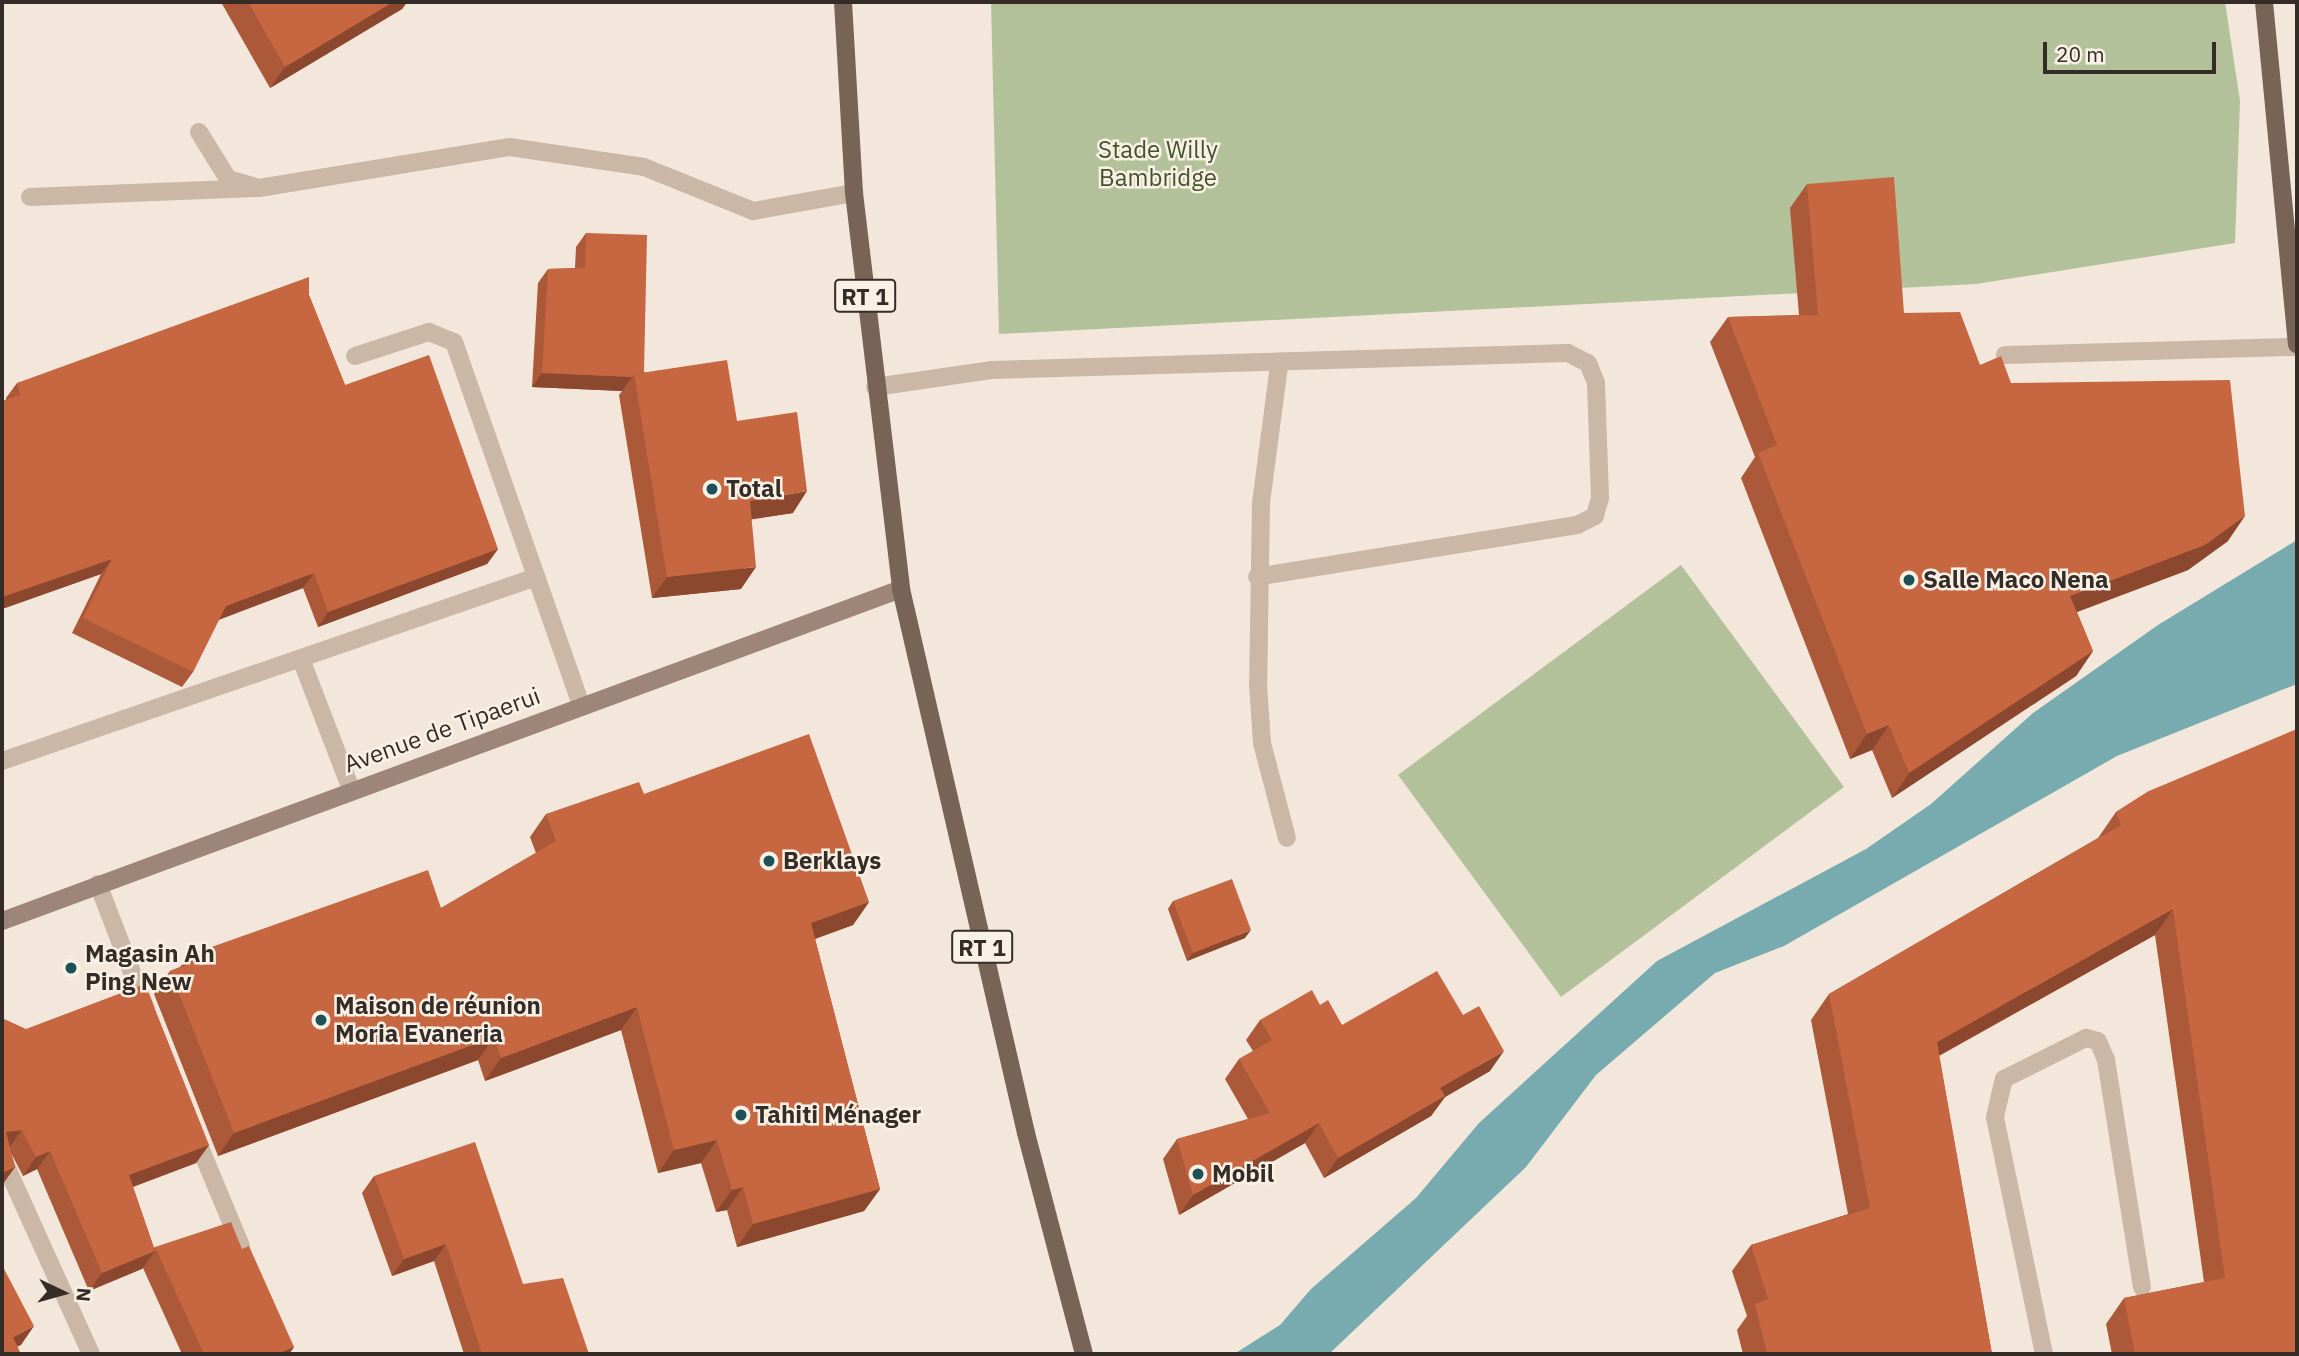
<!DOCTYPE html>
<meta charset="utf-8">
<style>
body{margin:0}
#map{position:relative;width:2299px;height:1356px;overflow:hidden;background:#f2e7da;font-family:"IBM Plex Sans",sans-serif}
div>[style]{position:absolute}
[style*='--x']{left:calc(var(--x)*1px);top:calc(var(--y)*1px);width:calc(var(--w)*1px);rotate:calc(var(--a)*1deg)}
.green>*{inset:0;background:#b2c19a}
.water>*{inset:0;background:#78abaf}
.service>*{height:18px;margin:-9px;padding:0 9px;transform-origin:9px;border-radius:9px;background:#cab7a6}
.minor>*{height:18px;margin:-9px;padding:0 9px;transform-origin:9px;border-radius:9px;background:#cab7a6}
.secondary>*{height:18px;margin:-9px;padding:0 9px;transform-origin:9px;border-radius:9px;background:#9d8677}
.primary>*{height:18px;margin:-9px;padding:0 9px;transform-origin:9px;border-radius:9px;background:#786457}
.wall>*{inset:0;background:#ab5939}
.shaded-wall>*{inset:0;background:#8b482e}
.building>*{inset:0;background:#c76742}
.dots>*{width:19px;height:19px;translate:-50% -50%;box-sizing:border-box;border:4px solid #f9f1e6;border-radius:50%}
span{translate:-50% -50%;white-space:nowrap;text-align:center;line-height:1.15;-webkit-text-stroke:5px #f9f1e6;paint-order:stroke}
.shield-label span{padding:2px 5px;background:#f9f1e6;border:2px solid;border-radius:5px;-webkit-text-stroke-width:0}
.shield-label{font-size:23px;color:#362c27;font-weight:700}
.park-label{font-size:24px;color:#43542a}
.poi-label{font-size:24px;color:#362c27;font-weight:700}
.left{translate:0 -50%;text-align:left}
.street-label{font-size:24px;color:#362c27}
.frame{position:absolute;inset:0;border:4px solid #362c27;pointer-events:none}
.north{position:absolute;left:28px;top:1258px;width:70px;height:70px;-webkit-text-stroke:5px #f9f1e6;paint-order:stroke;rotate:95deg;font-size:19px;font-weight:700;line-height:28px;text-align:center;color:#362c27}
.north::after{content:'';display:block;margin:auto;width:24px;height:32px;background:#362c27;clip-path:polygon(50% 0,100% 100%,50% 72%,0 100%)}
.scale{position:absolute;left:2043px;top:42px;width:173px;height:32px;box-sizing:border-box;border:4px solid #362c27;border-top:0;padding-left:9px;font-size:21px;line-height:24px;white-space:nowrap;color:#362c27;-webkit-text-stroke:5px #f9f1e6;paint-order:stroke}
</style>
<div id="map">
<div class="green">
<i style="clip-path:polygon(991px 2px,2225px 2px,2240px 101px,2235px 243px,1976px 284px,999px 334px)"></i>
<i style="clip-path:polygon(1681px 565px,1844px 787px,1561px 997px,1398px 775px)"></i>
</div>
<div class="water">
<i style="clip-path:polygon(2297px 540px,2297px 684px,2117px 756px,1784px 946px,1715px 973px,1596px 1075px,1526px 1167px,1329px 1354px,1234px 1354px,1280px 1325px,1311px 1289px,1416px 1198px,1479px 1123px,1657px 961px,1866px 849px,1931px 804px,2033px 713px,2158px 625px)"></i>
</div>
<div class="service">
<i style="--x:199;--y:132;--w:55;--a:58.3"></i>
<i style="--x:228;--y:179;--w:26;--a:16"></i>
<i style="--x:355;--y:356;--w:78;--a:-18"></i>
<i style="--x:429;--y:332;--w:27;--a:22"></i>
<i style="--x:454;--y:342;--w:385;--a:70.7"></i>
<i style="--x:1279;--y:366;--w:138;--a:97.5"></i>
<i style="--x:1261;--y:503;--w:181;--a:90.9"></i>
<i style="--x:1258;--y:684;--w:59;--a:86.1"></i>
<i style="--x:1262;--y:743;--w:98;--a:75.3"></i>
<i style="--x:875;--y:387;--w:117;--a:-8.3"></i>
<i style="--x:991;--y:370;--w:577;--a:-1.69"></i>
<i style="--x:1568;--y:353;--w:22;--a:27"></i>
<i style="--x:1588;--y:363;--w:22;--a:68"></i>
<i style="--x:1596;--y:383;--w:115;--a:88"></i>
<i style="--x:1600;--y:498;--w:19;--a:106"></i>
<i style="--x:1595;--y:516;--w:20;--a:153"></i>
<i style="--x:1577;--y:525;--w:324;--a:170.8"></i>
<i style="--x:301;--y:659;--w:139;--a:69"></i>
<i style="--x:2;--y:761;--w:565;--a:-19.01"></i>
<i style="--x:2;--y:1157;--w:216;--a:65.7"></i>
<i style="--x:2044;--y:1354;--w:242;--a:-101.7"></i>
<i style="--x:1995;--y:1117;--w:39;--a:-77"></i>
<i style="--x:2004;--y:1079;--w:92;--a:-26.6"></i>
<i style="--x:2086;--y:1038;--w:12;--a:14"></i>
<i style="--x:2098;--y:1041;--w:21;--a:67"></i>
<i style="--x:2106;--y:1060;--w:230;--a:81"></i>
</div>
<div class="minor">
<i style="--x:30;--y:197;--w:229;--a:-2.3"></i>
<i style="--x:259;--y:188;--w:254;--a:-9.3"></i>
<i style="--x:510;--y:147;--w:135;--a:8.5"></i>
<i style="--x:644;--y:167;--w:118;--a:22"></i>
<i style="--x:753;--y:211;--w:103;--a:-10.1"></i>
<i style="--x:2005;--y:355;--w:292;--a:-1.6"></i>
<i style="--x:98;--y:884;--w:134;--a:69"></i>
<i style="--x:194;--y:1133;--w:122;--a:67.4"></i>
</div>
<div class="secondary">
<i style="--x:2;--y:921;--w:958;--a:-20.27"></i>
</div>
<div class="primary">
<i style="--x:843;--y:2;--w:191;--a:86.7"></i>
<i style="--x:854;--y:193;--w:399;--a:83.2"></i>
<i style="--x:901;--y:589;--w:558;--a:77.06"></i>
<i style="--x:1026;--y:1133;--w:228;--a:75.3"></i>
<i style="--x:2264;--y:2;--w:344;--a:84.5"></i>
</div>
<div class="wall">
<i style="clip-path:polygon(221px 2px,407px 2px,402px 9px,270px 88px)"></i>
<i style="clip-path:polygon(1807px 184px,1904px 313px,1980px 365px,2011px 383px,2228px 541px,2188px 570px,2077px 612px,2093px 651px,2076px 676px,1892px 798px,1872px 750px,1850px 759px,1741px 478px,1755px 457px,1710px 342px,1728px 317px,1799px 315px,1790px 208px)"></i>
<i style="clip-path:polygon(586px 233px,644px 372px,737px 421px,793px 513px,751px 519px,741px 589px,652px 598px,619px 395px,622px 391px,532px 387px,538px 283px,548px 269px,575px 268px,576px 247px)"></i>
<i style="clip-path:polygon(309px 295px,345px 385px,498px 549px,487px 564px,318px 627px,303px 588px,219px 619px,193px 672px,182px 687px,72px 633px,101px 574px,2px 609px,2px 401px,6px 400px,6px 398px,17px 383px)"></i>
<i style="clip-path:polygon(2149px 791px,2297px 1354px,2112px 1354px,2106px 1324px,2124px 1298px,2204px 1282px,2155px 935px,1939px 1056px,1992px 1354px,1743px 1354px,1737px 1330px,1747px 1316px,1732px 1271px,1751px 1245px,1848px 1214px,1811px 1020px,1829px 994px,2098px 838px,2116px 812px)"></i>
<i style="clip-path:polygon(644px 794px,869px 902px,853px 925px,815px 939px,880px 1189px,864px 1211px,737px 1247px,727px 1210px,716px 1212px,701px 1163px,658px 1173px,621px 1030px,485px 1081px,478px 1060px,218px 1156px,154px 994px,170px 971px,180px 967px,189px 955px,441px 908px,536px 853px,530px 837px,546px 814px)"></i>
<i style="clip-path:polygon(1173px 901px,1245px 938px,1187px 961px,1168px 909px)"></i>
<i style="clip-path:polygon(1320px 1005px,1342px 1025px,1490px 1071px,1445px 1097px,1431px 1116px,1324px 1178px,1305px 1143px,1179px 1215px,1163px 1159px,1177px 1139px,1248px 1119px,1225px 1079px,1239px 1059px,1253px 1051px,1246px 1040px,1260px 1020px)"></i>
<i style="clip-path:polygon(2px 1020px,209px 1145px,196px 1163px,133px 1187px,154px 1248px,155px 1247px,242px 1249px,294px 1347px,289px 1354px,182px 1354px,143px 1268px,89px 1291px,37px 1169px,23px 1176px,11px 1153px,15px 1167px,2px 1185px)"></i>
<i style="clip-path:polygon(374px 1176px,523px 1284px,589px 1354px,464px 1354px,434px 1261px,392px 1276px,362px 1193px)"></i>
</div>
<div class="shaded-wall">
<i style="clip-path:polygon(393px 2px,407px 2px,402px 9px,270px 88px,285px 67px)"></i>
<i style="clip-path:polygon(542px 373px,632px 377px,622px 391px,532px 387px)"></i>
<i style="clip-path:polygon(807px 491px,793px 513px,735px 522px,750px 501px)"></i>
<i style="clip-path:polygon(2245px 516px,2228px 541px,2188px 570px,2053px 621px,2070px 596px)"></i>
<i style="clip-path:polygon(498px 549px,487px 564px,318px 627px,328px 612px)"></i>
<i style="clip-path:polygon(112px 559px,101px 574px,2px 609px,2px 597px)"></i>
<i style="clip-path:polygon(756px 567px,741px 589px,652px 598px,667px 577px)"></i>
<i style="clip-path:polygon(314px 573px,303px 588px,216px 621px,226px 606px)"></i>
<i style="clip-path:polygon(2093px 651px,2076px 676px,1892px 798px,1909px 773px)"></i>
<i style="clip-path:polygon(1889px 725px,1872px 750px,1850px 759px,1867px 734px)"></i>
<i style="clip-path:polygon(869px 902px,853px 925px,795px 946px,811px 923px)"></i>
<i style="clip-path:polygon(2173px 909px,2155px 935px,1918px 1067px,1937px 1042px)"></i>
<i style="clip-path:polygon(1251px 930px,1245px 938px,1187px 961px,1193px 953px)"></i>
<i style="clip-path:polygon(637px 1007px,621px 1030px,485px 1081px,501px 1058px)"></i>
<i style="clip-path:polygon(494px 1037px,478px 1060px,218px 1156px,234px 1133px)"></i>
<i style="clip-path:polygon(1504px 1051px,1490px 1071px,1445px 1097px,1431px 1116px,1324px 1178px,1338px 1158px,1440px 1088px)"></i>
<i style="clip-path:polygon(1319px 1123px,1305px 1143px,1179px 1215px,1193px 1195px)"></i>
<i style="clip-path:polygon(22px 1130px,9px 1148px,6px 1132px)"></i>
<i style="clip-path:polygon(717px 1140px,701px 1163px,658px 1173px,674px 1150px)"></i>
<i style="clip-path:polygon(209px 1145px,196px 1163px,116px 1193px,129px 1175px)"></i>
<i style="clip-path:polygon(50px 1151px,37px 1169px,23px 1176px,36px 1157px)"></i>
<i style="clip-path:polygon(15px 1167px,2px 1185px,2px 1173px)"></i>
<i style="clip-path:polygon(743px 1187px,727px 1210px,716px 1212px,732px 1190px)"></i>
<i style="clip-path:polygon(880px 1189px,864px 1211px,737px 1247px,753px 1224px)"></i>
<i style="clip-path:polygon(446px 1244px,434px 1261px,392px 1276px,404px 1259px)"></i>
<i style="clip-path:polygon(155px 1251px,142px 1269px,89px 1291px,102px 1273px)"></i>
<i style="clip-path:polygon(34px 1326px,21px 1345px,2px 1354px,13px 1337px)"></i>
<i style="clip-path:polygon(294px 1347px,289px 1354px,277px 1354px)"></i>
</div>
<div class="building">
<i style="clip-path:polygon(248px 2px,393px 2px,285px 67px)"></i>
<i style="clip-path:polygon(1894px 177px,1904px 313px,1960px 312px,1980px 365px,2001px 356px,2011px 383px,2230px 380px,2245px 516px,2205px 545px,2070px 596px,2093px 651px,1909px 773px,1889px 725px,1867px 734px,1758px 453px,1777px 445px,1728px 317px,1818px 315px,1807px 184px)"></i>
<i style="clip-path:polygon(586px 233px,647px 235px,644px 372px,634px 374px,632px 377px,542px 373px,548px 269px,585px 268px)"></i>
<i style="clip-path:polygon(309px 277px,309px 295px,345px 385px,429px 355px,498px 549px,328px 612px,314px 573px,226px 606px,193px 672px,83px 618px,112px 559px,2px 597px,2px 401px,20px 395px,17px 383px)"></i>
<i style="clip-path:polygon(727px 360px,737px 421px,797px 412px,807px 491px,750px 501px,756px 567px,667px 577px,634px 374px)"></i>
<i style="clip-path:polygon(2297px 729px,2297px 1354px,2135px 1354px,2124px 1298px,2225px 1278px,2173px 909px,1937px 1042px,1992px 1354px,1767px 1354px,1755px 1304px,1768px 1299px,1751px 1245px,1870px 1208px,1829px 994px,2121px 825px,2116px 812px,2149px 791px)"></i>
<i style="clip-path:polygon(809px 734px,869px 902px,811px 923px,880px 1189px,753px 1224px,743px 1187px,732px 1190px,717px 1140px,674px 1150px,637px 1007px,501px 1058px,494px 1037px,234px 1133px,170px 971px,192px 963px,189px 955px,428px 870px,441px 908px,556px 841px,546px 814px,639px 782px,644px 794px)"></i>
<i style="clip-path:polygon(1232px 879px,1251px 930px,1193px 953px,1173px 901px)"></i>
<i style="clip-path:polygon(1437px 971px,1463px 1015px,1479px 1006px,1504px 1051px,1440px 1088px,1445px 1096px,1338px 1158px,1319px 1123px,1193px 1195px,1177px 1139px,1270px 1113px,1239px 1059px,1272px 1040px,1260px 1020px,1312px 990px,1320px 1005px,1328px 1000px,1342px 1025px)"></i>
<i style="clip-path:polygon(145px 984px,209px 1145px,129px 1175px,155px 1251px,102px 1273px,50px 1151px,36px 1157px,22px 1130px,6px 1132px,15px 1167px,2px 1173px,2px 1020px,4px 1019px,26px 1029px)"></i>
<i style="clip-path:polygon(475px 1142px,523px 1284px,563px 1278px,589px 1354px,482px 1354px,446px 1244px,404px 1259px,374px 1176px)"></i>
<i style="clip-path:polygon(231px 1222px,242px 1249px,249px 1246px,294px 1347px,277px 1354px,204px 1354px,155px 1247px)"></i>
<i style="clip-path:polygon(2px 1265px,34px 1326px,13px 1337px,21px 1354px,2px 1354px)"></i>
</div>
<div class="dots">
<i style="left:712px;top:489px;background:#1c5157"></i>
<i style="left:1909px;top:580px;background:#1c5157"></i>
<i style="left:769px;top:861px;background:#1c5157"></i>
<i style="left:71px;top:968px;background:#1c5157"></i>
<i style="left:321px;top:1020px;background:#1c5157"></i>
<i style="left:741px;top:1115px;background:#1c5157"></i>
<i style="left:1198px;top:1174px;background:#1c5157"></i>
</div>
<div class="shield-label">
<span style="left:865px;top:296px">RT 1</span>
<span style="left:982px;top:947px">RT 1</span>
</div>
<div class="park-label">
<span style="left:1158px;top:164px">Stade Willy<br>Bambridge</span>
</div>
<div class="poi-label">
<span class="left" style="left:726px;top:489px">Total</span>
<span class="left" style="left:1923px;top:580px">Salle Maco Nena</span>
<span class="left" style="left:783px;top:861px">Berklays</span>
<span class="left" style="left:85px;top:968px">Magasin Ah<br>Ping New</span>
<span class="left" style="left:335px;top:1020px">Maison de réunion<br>Moria Evaneria</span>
<span class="left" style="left:755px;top:1115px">Tahiti Ménager</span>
<span class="left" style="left:1212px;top:1174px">Mobil</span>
</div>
<div class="street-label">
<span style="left:442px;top:730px;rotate:-20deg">Avenue de Tipaerui</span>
</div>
<div class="frame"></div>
<div class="north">N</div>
<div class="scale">20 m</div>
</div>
